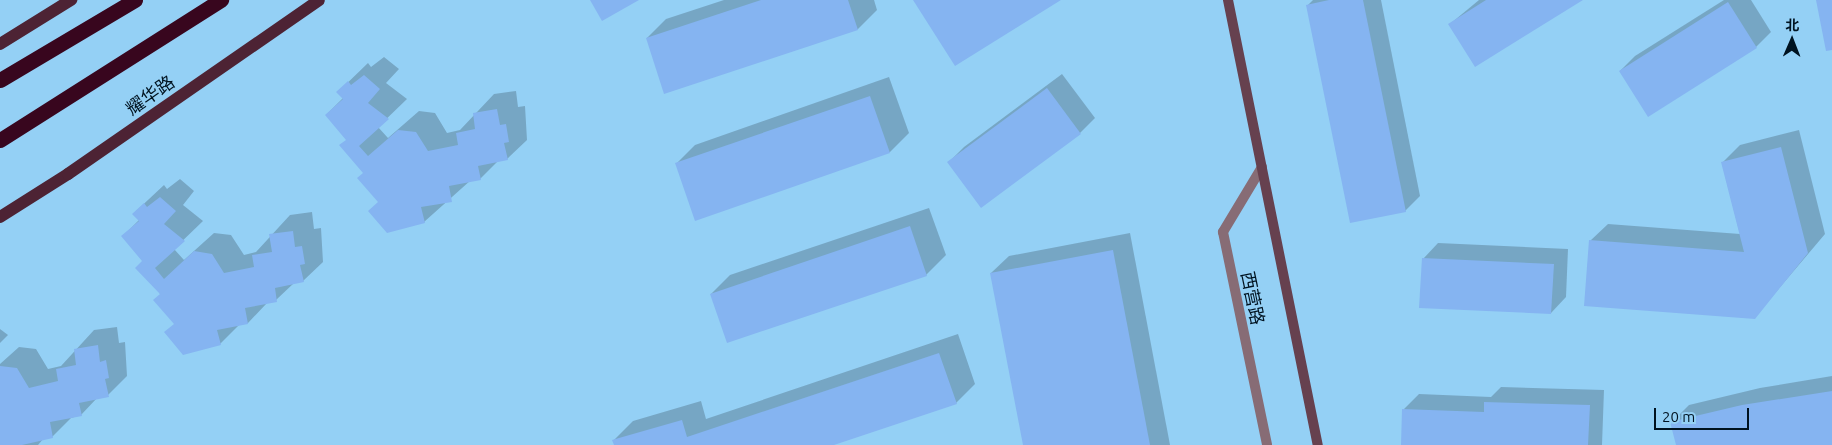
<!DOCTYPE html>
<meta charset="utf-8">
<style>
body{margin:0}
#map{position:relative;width:1832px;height:445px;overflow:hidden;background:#94d0f5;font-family:Ubuntu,"Noto Sans SC",sans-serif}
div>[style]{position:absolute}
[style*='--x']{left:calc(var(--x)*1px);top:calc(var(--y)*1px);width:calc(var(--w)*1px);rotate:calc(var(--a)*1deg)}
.shadow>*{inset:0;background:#0003}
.building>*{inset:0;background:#85b4f1}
.lane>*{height:10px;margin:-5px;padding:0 5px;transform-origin:5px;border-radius:5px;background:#876c75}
.secondary>*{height:10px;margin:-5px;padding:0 5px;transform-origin:5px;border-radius:5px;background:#66414f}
.primary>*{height:12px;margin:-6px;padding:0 6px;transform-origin:6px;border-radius:6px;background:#4d2334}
.highway>*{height:15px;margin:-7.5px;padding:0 7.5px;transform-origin:7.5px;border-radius:7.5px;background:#38061e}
span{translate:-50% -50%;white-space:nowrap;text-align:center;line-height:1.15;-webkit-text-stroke:4px #94d0f5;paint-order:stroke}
.street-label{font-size:18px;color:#001320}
.north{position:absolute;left:1767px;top:15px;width:50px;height:50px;-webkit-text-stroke:4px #94d0f5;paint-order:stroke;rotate:1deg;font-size:14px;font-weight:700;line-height:20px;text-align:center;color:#001320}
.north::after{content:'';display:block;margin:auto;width:18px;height:22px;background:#001320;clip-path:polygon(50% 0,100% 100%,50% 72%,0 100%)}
.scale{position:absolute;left:1654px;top:408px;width:95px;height:22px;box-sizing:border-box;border:2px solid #001320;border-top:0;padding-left:6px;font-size:15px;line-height:18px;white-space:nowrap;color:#001320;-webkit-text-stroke:4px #94d0f5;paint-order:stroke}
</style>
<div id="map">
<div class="shadow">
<i style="clip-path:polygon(724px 0,874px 0,877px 10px,858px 29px,665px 92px,647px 38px,666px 19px)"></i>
<i style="clip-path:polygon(1313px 0,1381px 0,1420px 196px,1405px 211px,1308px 5px)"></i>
<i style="clip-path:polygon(1479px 0,1580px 0,1450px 24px)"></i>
<i style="clip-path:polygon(1724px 0,1751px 0,1771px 32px,1756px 47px,1620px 71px,1635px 56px)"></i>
<i style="clip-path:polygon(384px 57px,399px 69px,386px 83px,407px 99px,378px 127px,388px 138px,419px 111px,435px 113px,447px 133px,460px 130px,494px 94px,516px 91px,518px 107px,525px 106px,527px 140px,507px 159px,498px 161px,480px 179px,471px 180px,424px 222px,379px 201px,347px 139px,326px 115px,343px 98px,338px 92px,368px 63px,371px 67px)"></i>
<i style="clip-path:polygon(1062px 74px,1095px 118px,1080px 133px,949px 162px,964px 147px)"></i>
<i style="clip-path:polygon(889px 77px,909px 133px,890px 152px,676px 164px,695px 145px)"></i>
<i style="clip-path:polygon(1799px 130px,1825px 234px,1754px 318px,1590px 241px,1608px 224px,1740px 234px,1722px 163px,1740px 145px)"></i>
<i style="clip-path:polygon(180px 179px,194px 191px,183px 205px,203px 221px,174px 249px,184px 260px,214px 233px,231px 235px,244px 255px,256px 252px,290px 215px,312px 212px,314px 229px,321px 228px,323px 262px,303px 281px,294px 283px,276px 300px,267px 303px,248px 323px,239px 325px,220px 344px,175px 323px,143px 261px,123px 236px,139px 220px,133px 214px,164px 185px,167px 189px)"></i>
<i style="clip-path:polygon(929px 208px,946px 255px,926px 275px,711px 294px,730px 275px)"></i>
<i style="clip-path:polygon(1130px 233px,1170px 445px,1024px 445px,991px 273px,1009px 256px)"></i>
<i style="clip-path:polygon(1438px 243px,1568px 249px,1566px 297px,1551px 313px,1423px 259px)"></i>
<i style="clip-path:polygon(117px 327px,119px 343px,125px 342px,127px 376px,108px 395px,98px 397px,81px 415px,71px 418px,52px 437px,44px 438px,38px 445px,0 445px,0 364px,19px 347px,36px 349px,48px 369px,61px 366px,94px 330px)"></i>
<i style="clip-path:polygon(0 329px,8px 335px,0 343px)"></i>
<i style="clip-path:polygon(958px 334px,975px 384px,956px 403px,830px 445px,615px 445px,614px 440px,633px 421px,701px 401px,706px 419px)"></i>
<i style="clip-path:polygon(1832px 376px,1832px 445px,1677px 445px,1672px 422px,1689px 405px,1760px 388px)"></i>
<i style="clip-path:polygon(1501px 387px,1604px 390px,1602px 445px,1402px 445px,1404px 409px,1419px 394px,1491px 397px)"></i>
</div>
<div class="building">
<i style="clip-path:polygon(590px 0,639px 0,602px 21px)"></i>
<i style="clip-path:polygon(761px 0,848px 0,858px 30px,664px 94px,646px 38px)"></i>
<i style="clip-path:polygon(913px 0,1061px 0,955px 66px)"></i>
<i style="clip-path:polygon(1329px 0,1363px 0,1406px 212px,1350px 223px,1306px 5px)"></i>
<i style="clip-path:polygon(1486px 0,1583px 0,1475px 67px,1448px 24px)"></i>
<i style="clip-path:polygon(1816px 0,1832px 0,1832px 50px,1826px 51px)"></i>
<i style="clip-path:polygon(1728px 2px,1757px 48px,1648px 117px,1619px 71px)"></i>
<i style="clip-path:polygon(364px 75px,380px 89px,368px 103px,389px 119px,359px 146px,368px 156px,398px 130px,416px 132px,428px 151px,458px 145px,456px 133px,475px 129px,473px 113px,497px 109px,500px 125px,506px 124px,509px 142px,504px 143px,508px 160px,478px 166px,481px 180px,449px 186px,452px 202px,421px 207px,425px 223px,387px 233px,368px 211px,378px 202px,357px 178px,363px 173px,339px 145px,346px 140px,325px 115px,343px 99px,336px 92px,348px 81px,351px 85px)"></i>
<i style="clip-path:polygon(1047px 88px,1081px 134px,981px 208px,947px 162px)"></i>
<i style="clip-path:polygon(870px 96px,890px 153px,695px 221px,675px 163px)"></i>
<i style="clip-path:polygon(1781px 147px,1808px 253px,1755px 319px,1584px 306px,1589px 240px,1744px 252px,1721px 162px)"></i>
<i style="clip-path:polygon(160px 197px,176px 211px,164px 224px,185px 241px,155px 268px,164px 279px,194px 251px,212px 254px,224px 273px,254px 267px,252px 255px,272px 252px,269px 234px,293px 231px,295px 247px,302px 246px,305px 264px,300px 265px,304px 282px,275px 288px,277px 302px,245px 308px,248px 324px,217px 330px,221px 345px,183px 355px,164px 332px,174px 324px,153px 300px,160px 294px,135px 268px,142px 261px,121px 236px,139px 221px,132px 214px,144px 203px,147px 207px)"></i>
<i style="clip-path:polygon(910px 226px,927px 276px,727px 343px,710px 294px)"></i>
<i style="clip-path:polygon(1113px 250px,1150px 445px,1023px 445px,990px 273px)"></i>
<i style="clip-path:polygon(1422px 258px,1554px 264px,1551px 314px,1419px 308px)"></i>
<i style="clip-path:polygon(98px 345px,100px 362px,106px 360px,109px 378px,105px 379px,109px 397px,79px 403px,82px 416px,50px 422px,53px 438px,22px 445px,0 445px,0 366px,17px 368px,29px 388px,58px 381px,56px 369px,76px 365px,74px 349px)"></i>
<i style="clip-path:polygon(939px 353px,957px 404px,834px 445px,614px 445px,612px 440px,682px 420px,687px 437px)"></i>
<i style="clip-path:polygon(1832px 391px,1832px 445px,1676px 445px,1670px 422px,1742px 405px)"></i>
<i style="clip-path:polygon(1484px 402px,1590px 405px,1588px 445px,1401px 445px,1402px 409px,1484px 412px)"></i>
</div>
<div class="lane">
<i style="--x:1262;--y:167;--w:76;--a:121"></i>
<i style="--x:1223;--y:232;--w:217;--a:78.3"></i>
</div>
<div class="secondary">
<i style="--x:1228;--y:0;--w:454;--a:78.6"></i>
</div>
<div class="primary">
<i style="--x:0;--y:44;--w:84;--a:-31.8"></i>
<i style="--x:0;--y:217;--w:80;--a:-32.3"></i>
<i style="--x:68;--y:174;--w:305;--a:-34.7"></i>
</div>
<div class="highway">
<i style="--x:0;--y:80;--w:157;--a:-30.7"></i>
<i style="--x:0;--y:140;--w:262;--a:-32.4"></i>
</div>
<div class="street-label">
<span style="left:150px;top:95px;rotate:-35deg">耀华路</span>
<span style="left:1253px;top:298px;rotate:78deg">西营路</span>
</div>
<div class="north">北</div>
<div class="scale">20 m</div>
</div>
